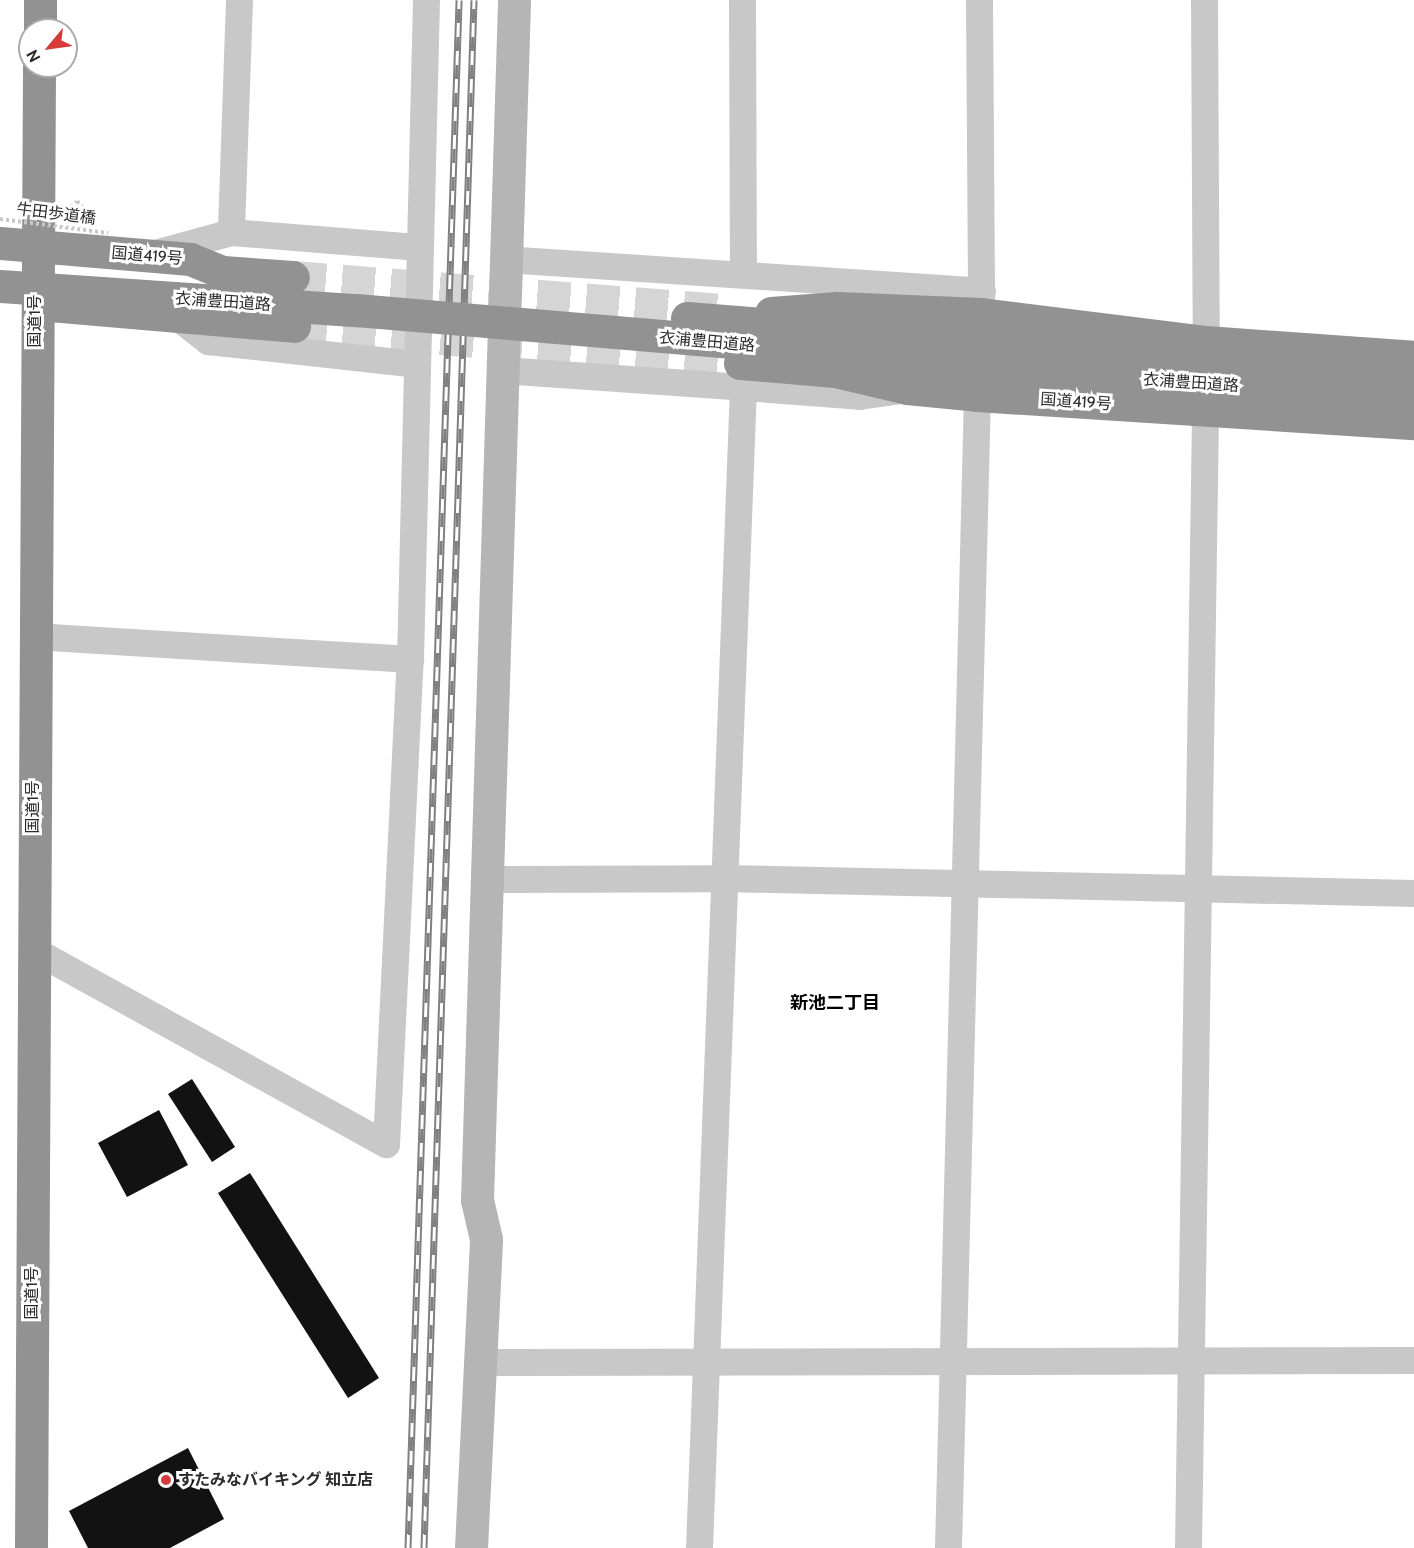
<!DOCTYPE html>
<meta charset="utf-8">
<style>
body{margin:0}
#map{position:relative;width:1414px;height:1548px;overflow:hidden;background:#fff;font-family:Cabin,"Noto Sans JP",sans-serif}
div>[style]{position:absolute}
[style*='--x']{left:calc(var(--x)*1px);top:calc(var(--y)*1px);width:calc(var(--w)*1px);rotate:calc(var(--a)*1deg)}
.building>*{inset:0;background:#121212}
.highway-tunnel>*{height:33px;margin-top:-16.5px;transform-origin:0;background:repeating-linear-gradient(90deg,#d5d5d5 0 33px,transparent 0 49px)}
.path>*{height:4px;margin-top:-2px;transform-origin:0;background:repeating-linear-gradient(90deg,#c8c8c8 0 3px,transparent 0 6px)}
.street>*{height:27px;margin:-13.5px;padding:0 13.5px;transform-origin:13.5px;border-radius:13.5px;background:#c8c8c8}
.secondary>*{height:33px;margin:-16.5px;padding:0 16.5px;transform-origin:16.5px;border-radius:16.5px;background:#b5b5b5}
.highway>*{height:33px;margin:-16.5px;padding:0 16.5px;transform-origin:16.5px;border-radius:16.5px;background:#929292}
.rail>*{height:7px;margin-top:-3.5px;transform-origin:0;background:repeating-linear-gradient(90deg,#fff 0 14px,#808080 0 28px);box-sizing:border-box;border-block:2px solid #808080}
.path-bridge>*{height:4px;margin-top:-2px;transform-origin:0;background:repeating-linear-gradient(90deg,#c8c8c8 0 3px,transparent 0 6px)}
.highway-bridge>*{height:33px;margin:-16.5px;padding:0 16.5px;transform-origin:16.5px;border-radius:16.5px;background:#929292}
.dots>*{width:16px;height:16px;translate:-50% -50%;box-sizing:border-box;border:3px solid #fff;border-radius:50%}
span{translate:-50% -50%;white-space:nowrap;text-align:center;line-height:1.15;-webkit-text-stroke:6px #fff;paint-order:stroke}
.street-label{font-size:16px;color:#2b2b2b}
.poi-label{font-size:16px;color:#2b2b2b;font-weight:700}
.left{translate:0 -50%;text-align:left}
.neighbourhood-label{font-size:18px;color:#000;font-weight:700}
.north{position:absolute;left:18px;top:18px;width:60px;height:60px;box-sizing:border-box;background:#fff;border:2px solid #aaa;border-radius:50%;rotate:241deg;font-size:16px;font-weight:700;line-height:24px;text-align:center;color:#2b2b2b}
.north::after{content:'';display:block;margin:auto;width:21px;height:27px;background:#d53b3b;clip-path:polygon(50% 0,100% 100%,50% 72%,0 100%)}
</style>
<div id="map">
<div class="building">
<i style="clip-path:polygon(192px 1079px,235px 1147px,212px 1162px,168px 1094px)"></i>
<i style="clip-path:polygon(159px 1110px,188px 1165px,127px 1197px,98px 1143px)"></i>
<i style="clip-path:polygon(250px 1173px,379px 1378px,348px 1398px,218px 1193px)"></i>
<i style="clip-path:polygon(188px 1448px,224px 1519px,170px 1548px,88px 1548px,69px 1511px)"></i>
</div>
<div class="highway-tunnel">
<i style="--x:293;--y:277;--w:430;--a:4.4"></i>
<i style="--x:294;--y:326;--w:448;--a:4.7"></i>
</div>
<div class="path">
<i style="--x:81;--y:218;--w:15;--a:-132"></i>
<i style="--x:71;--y:207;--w:8;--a:-45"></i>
<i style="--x:77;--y:201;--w:26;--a:47"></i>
</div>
<div class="street">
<i style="--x:239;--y:0;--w:232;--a:92"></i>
<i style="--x:231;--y:232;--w:186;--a:4.6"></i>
<i style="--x:742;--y:0;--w:274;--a:89.8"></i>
<i style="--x:979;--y:0;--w:310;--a:89.6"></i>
<i style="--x:1204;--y:0;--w:342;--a:89.7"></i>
<i style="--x:158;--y:252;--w:76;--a:-15.3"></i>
<i style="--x:505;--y:259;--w:478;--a:3.8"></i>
<i style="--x:176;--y:316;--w:41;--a:38"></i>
<i style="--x:208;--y:341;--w:209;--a:6.3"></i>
<i style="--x:502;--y:370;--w:242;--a:4"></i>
<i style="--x:743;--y:387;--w:1162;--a:92.17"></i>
<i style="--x:743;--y:387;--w:116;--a:4.4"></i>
<i style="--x:859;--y:396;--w:41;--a:-8.3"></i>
<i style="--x:33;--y:636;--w:378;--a:3.5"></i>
<i style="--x:486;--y:879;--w:237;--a:-0.2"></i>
<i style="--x:723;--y:878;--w:691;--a:1.24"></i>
<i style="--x:34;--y:950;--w:402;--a:28.9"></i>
<i style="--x:386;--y:1144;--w:486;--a:-87.2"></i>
<i style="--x:410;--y:659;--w:659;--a:-88.61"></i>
<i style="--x:481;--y:1362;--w:933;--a:-0.12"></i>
<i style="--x:948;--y:1548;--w:1153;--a:-88.56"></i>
<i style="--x:1188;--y:1548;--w:1136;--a:-89.14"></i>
</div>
<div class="secondary">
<i style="--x:471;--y:1548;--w:309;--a:-87.2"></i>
<i style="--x:486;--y:1239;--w:40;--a:-103"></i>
<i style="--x:477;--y:1200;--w:1201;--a:-88.23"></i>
</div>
<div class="highway">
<i style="--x:40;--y:30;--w:30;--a:-90"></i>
<i style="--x:0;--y:243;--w:191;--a:4.8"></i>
<i style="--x:190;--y:259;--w:35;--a:22"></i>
<i style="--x:223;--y:272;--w:70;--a:4.1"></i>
<i style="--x:50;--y:305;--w:245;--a:4.9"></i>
<i style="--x:771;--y:313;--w:66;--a:-4.3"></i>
<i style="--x:837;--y:308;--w:144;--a:2.4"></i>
<i style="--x:981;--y:314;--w:227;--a:7.1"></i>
<i style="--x:1206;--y:342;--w:209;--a:4.1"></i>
<i style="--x:740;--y:363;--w:95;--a:4.8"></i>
<i style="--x:835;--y:371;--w:74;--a:13.3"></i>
<i style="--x:907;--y:388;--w:70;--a:5.7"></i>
<i style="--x:977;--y:395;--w:438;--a:3.7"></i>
<i style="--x:31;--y:1548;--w:1482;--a:-89.69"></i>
</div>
<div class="rail">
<i style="--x:408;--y:1548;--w:1549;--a:-88.11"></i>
<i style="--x:424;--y:1548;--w:1549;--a:-88.15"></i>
</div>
<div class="path-bridge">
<i style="--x:0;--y:219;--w:109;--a:7.4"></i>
</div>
<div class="highway-bridge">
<i style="--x:0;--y:286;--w:357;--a:3.9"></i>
<i style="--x:356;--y:310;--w:1062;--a:4.86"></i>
<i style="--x:687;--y:318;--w:729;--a:4.48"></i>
</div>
<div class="dots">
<i style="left:166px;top:1480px;background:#d53b3b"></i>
</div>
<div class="street-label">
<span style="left:56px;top:214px;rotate:7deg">牛田歩道橋</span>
<span style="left:147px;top:256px;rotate:5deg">国道419号</span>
<span style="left:223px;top:302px;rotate:4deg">衣浦豊田道路</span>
<span style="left:35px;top:321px;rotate:-90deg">国道1号</span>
<span style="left:707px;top:342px;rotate:5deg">衣浦豊田道路</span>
<span style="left:1191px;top:383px;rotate:4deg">衣浦豊田道路</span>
<span style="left:1076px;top:402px;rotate:4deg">国道419号</span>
<span style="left:33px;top:807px;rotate:-90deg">国道1号</span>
<span style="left:32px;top:1293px;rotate:-90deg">国道1号</span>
</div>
<div class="poi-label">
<span class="left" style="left:178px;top:1480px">すたみなバイキング 知立店</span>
</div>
<div class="neighbourhood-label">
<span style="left:835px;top:1003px">新池二丁目</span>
</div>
<div class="north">N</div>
</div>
